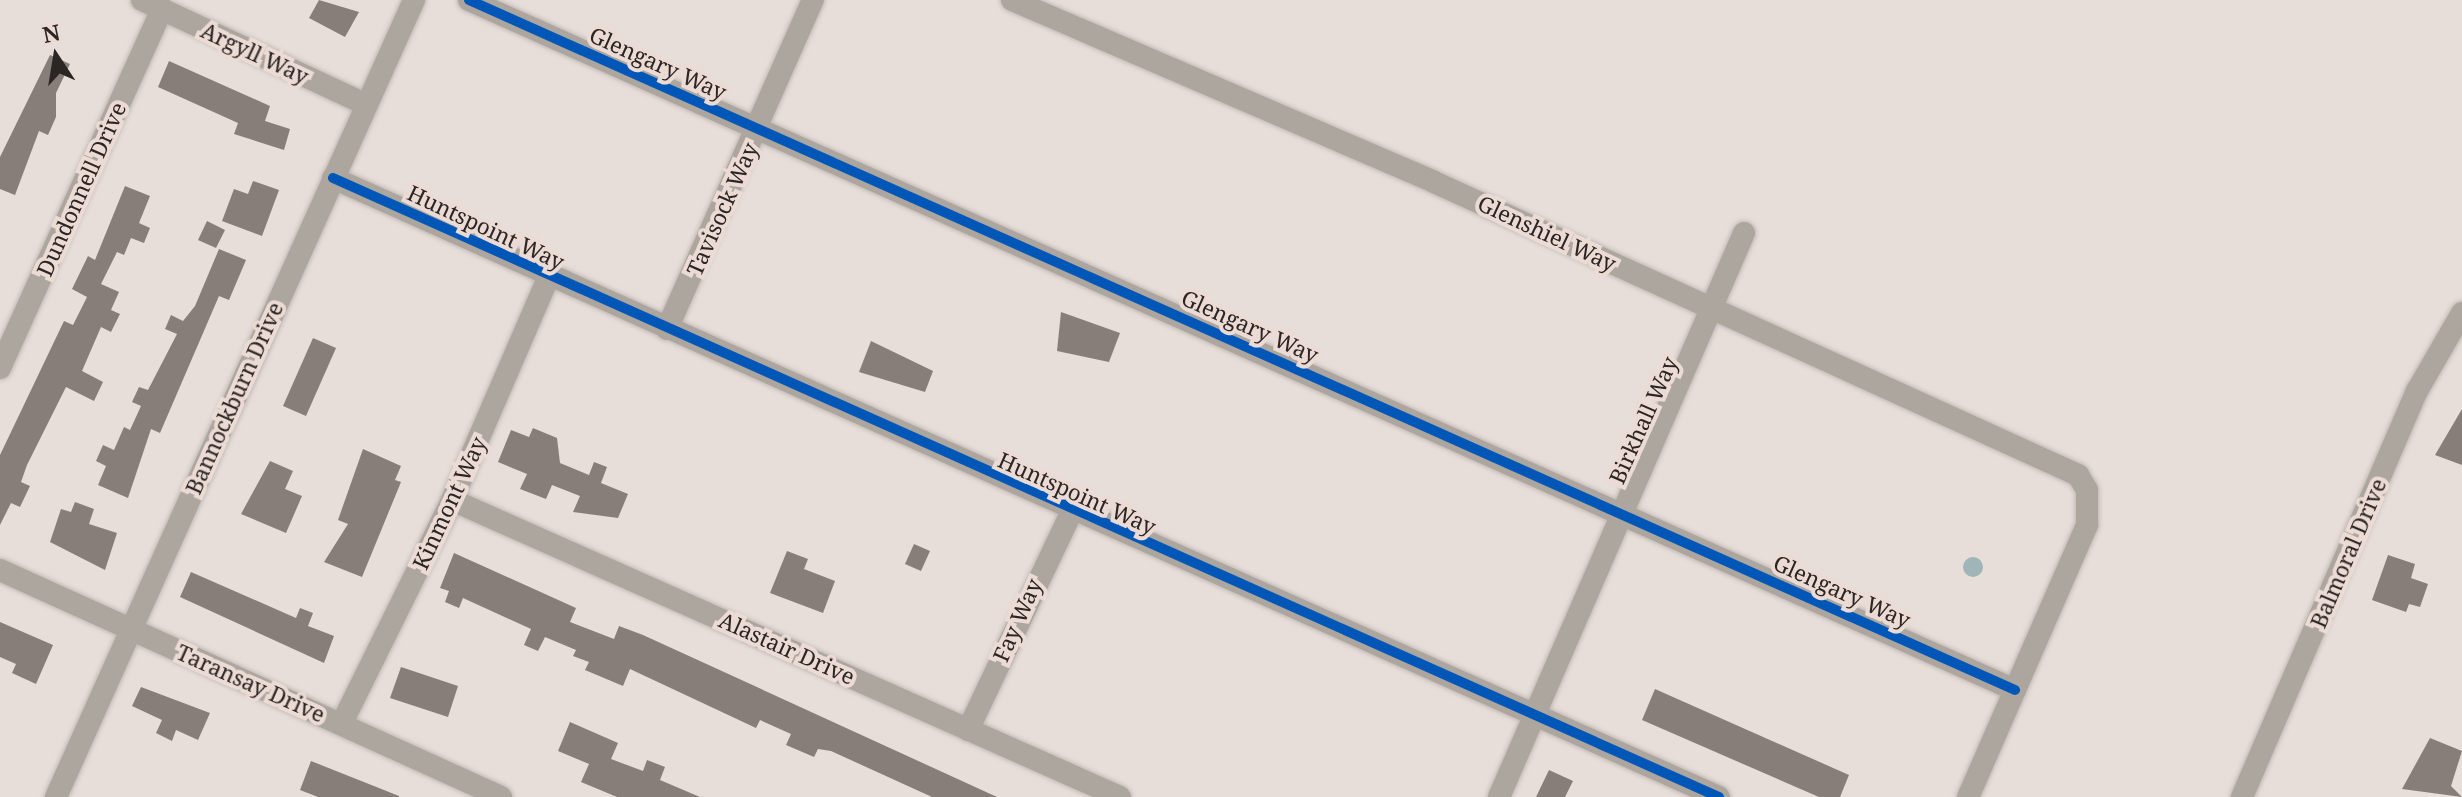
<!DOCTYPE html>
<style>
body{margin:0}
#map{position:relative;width:2462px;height:797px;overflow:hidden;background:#e7deda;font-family:"Noto Serif",serif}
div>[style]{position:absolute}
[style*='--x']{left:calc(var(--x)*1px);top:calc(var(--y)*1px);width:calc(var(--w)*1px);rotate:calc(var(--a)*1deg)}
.water>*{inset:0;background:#9fb5b7}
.round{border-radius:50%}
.building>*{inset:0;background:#877e7a}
.roads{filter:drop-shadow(0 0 2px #c1bab6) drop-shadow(0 0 2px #c1bab6)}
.minor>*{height:22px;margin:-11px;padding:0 11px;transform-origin:11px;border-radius:11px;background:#aca69e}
.cycleway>*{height:10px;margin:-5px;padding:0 5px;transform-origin:5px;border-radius:5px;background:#0057b8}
span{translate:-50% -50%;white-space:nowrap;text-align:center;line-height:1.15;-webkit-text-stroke:8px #ecdbd5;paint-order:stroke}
.street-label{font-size:22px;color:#2b2523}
.north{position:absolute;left:16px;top:16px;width:80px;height:80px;-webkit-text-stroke:6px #ecdbd5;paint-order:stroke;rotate:348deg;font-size:22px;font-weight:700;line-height:32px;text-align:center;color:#2b2523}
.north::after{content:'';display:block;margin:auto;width:28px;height:36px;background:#2b2523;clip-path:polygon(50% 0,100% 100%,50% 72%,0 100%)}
</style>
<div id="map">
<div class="water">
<i class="round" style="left:1963px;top:557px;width:20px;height:20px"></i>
</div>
<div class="building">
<i style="clip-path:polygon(319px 0,359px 12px,345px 37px,309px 18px)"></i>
<i style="clip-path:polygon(50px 55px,70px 64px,56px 93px,56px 117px,48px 135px,39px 131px,15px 195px,0 189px,0 157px)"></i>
<i style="clip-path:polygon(169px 61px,270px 106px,265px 121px,290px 129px,284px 150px,234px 134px,238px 123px,158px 87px)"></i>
<i style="clip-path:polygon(253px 181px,279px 190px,262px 236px,222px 221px,234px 189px,248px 194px)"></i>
<i style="clip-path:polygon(125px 186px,150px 196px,139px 223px,150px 228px,144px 243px,131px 238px,124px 255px,117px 252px,101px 284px,119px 292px,111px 310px,120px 314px,111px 332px,101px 327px,82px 371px,103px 382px,94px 401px,66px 387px,27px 465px,21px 482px,30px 486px,20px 507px,11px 503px,0 525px,0 455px,64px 321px,73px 325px,87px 297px,72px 289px,88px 256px,95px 260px)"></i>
<i style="clip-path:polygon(207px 221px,225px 230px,216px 248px,198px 240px)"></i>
<i style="clip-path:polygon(219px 249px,246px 260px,229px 300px,219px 296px,160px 433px,151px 429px,128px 498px,98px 485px,106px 466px,96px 461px,103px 445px,114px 450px,124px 427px,130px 430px,141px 406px,132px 402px,139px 387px,148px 390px,177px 334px,165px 329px,171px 315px,183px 321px,195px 306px)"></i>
<i style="clip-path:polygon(1061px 312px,1120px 333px,1109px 362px,1057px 351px)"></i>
<i style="clip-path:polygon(313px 338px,336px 348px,306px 416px,283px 406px)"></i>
<i style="clip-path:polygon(871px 341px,933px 371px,925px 392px,859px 372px)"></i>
<i style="clip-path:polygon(2462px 409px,2462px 465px,2435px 455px)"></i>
<i style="clip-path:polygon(533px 428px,557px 438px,560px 463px,589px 475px,594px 462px,607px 467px,601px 483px,628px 494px,618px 518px,573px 512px,580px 496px,552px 485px,546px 499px,520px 489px,527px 474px,498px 462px,511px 430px,529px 437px)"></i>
<i style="clip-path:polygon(363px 449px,401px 466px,395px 480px,401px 482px,362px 577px,324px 562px,348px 524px,338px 520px)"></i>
<i style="clip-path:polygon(270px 461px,293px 471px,285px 489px,302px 496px,286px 533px,241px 514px)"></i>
<i style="clip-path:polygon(75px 502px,94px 509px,89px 524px,117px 533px,105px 570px,50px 542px,61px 509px,71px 512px)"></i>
<i style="clip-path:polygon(914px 544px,930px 551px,921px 571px,905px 564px)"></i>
<i style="clip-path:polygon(787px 551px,808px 559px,804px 569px,835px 581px,823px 613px,770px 593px)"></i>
<i style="clip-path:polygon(454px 553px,576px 608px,570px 622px,614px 639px,619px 626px,643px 635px,997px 797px,932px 797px,831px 751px,818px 749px,814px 757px,786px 745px,791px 734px,760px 720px,756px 728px,630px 669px,623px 686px,585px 670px,589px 662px,573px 656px,576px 650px,545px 637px,538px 651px,524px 645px,531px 629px,463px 598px,459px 608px,445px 602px,449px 591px,440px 588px)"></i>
<i style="clip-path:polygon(2388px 555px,2415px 564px,2411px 578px,2428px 584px,2420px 607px,2409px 604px,2406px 612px,2372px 600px)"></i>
<i style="clip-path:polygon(191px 572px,296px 618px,300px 608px,313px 613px,308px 626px,334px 636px,324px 663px,180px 597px)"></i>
<i style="clip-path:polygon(0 622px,53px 645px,36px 684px,12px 673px,16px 664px,0 657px)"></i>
<i style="clip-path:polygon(401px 667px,458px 686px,448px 717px,390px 698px)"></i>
<i style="clip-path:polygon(141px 687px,210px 713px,198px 740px,176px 730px,172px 741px,156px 733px,162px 720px,132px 706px)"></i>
<i style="clip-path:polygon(1655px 689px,1849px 775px,1840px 797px,1819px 797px,1642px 720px)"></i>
<i style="clip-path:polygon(570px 722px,618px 743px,611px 759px,643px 771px,647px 760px,665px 767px,660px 780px,700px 797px,617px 797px,581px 782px,589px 764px,558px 751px)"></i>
<i style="clip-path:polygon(2430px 738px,2462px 751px,2451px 786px,2462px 797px,2402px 789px)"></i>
<i style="clip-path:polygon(311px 761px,399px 796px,399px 797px,318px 797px,300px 790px)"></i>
<i style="clip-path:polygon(1549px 770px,1573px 781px,1565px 797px,1536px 797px)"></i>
</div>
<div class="roads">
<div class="minor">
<i style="--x:142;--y:0;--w:248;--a:25"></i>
<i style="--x:469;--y:0;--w:1693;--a:24.05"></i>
<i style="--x:1012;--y:0;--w:460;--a:23.3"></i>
<i style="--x:1434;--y:182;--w:708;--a:24.46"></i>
<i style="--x:2078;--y:475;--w:17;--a:59"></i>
<i style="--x:2087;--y:490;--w:35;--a:90"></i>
<i style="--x:2087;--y:525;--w:297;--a:113.6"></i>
<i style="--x:333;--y:178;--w:1518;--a:24.07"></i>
<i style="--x:667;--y:329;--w:360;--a:-66.1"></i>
<i style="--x:0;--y:368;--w:394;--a:-65.7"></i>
<i style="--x:452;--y:500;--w:731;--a:23.97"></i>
<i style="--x:0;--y:570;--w:550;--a:24.37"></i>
<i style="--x:342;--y:723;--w:249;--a:-63.7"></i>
<i style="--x:452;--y:500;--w:242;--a:-66.6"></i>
<i style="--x:968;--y:730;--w:240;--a:-64.6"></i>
<i style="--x:56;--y:797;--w:874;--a:-65.81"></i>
<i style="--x:1499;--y:797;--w:615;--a:-66.52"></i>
<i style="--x:2242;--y:797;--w:442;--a:-66.7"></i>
<i style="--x:2417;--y:391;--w:90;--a:-60"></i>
</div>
</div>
<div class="cycleway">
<i style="--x:469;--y:0;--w:1693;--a:24.05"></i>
<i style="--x:333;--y:178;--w:1518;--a:24.07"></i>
</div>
<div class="street-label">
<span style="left:255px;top:53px;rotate:25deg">Argyll Way</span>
<span style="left:658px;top:63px;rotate:24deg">Glengary Way</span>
<span style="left:81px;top:189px;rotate:-66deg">Dundonnell Drive</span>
<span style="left:722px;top:209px;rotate:-66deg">Tavisock Way</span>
<span style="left:486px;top:227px;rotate:25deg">Huntspoint Way</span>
<span style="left:1547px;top:233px;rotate:25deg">Glenshiel Way</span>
<span style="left:1250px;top:326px;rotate:24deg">Glengary Way</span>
<span style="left:234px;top:398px;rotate:-66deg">Bannockburn Drive</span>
<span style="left:1643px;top:420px;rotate:-66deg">Birkhall Way</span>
<span style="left:1077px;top:493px;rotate:24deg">Huntspoint Way</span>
<span style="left:449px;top:503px;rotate:-65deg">Kinmont Way</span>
<span style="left:2348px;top:553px;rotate:-67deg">Balmoral Drive</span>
<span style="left:1842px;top:591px;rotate:24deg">Glengary Way</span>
<span style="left:1017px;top:620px;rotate:-66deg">Fay Way</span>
<span style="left:787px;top:648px;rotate:24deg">Alastair Drive</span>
<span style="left:251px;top:683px;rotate:24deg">Taransay Drive</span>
</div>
<div class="north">N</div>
</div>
